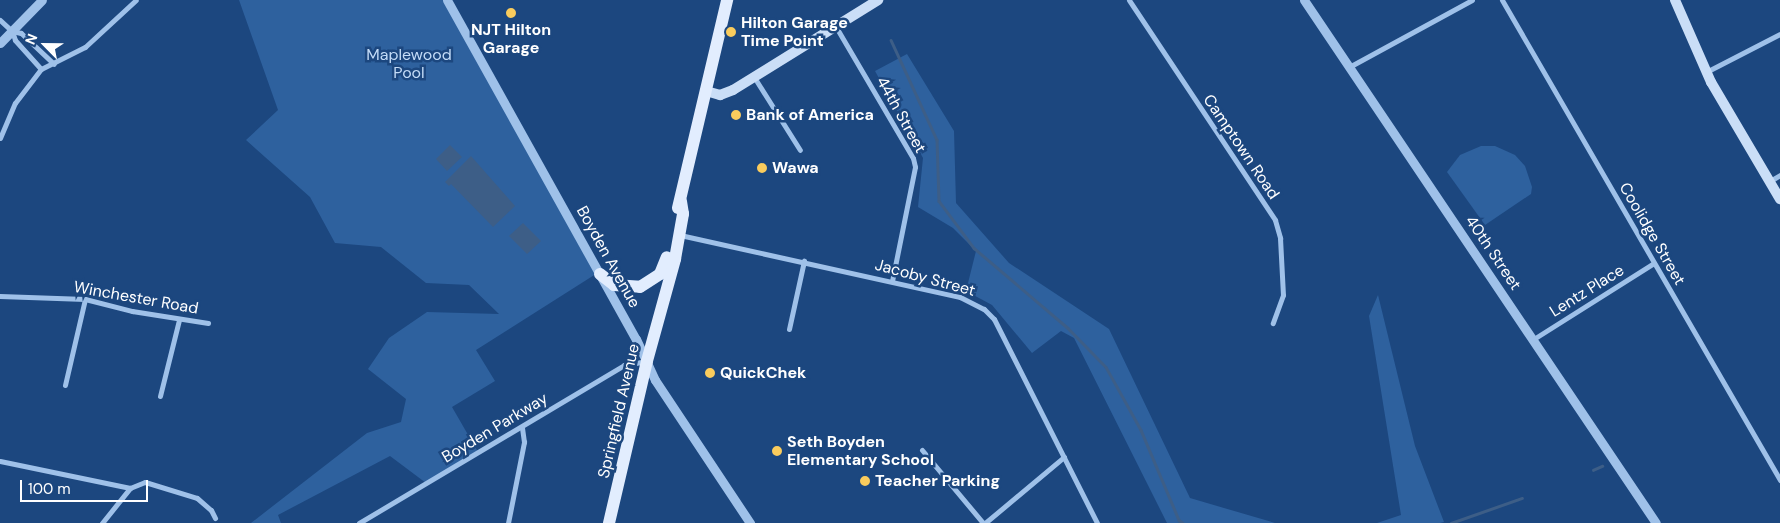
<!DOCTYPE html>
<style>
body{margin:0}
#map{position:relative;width:1780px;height:523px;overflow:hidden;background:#1c477f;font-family:"DM Sans",sans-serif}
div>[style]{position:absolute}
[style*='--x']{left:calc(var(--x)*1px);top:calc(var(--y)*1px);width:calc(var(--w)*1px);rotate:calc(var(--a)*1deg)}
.green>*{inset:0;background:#2e619e}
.water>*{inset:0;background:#3d5e87}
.stream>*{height:2.5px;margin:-1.25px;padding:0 1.25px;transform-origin:1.25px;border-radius:1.25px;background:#3d5e87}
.minor>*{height:5px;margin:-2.5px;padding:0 2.5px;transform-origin:2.5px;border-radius:2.5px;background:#9fc1e9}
.tertiary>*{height:9px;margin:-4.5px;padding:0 4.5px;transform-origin:4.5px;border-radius:4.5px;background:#9fc1e9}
.secondary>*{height:10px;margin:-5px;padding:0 5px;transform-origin:5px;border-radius:5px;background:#cadef7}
.primary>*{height:12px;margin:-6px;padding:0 6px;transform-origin:6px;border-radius:6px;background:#e2edfe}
.dots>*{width:14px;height:14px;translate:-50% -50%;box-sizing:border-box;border:2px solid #1c477f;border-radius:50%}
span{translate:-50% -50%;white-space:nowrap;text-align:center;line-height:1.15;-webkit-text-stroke:5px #1c477f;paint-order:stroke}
.poi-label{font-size:16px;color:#fff;font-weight:700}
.left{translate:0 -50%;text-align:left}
.park-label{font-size:16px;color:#c3dbf7}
.street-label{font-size:16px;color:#fff}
.north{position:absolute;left:20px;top:20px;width:50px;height:50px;-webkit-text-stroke:4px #1c477f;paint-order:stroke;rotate:293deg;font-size:14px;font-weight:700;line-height:20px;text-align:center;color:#fff}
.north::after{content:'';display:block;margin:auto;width:18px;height:22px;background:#fff;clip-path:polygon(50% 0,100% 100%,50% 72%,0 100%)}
.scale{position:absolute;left:20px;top:480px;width:128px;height:22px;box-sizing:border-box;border:2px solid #fff;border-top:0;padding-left:6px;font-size:15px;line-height:18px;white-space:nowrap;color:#fff;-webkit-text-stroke:4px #1c477f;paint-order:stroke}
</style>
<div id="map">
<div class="green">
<i style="clip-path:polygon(239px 0,443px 0,599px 272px,476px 350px,495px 381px,452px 407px,478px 452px,426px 483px,390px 456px,278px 515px,281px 523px,251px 523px,367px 433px,401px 422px,406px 399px,368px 369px,389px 338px,427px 312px,499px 314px,469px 285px,426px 283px,381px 247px,335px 243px,310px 197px,246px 140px,278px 110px)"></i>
<i style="clip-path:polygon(907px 54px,954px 131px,956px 203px,1009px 263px,1109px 329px,1190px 498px,1275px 523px,1167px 523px,1074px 338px,1061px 331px,1032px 353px,992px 305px,966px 291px,976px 251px,953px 228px,918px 207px,923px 158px,875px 71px)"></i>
<i style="clip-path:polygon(1481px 146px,1495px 146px,1515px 155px,1525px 166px,1532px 187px,1531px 194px,1485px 225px,1447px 172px,1460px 155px)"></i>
<i style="clip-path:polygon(1378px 295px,1415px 446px,1444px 522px,1440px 523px,1377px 523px,1401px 515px,1369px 316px)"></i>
</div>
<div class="water">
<i style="clip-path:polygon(450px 145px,462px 157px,447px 171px,436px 159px)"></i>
<i style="clip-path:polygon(471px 156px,515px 206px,493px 227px,451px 184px,449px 186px,445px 182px)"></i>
<i style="clip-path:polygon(523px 223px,541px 241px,527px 254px,509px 236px)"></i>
</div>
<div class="stream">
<i style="--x:891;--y:40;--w:110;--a:65.3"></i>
<i style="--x:937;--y:140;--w:61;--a:88.1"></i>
<i style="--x:939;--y:201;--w:59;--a:53.3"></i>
<i style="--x:974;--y:248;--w:123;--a:40.4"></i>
<i style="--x:1068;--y:328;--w:54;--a:45.7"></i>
<i style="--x:1106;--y:367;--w:72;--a:60.9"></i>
<i style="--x:1141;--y:430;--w:98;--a:67.1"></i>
<i style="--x:1179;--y:520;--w:5;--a:37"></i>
<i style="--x:1593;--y:470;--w:10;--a:-24"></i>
<i style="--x:1451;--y:523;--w:75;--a:-19.4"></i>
</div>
<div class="minor">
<i style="--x:1129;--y:0;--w:264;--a:56.4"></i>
<i style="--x:1275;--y:220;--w:19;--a:74"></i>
<i style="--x:1280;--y:238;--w:57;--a:87"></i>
<i style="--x:1283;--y:295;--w:30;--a:110"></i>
<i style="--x:1502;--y:0;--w:555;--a:59.92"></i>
<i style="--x:0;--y:20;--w:16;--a:43"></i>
<i style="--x:836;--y:27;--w:152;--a:59.6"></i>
<i style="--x:913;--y:158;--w:9;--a:77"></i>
<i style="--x:915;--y:167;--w:116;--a:101.4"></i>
<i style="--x:1349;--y:67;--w:140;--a:-28.6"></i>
<i style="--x:41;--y:69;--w:49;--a:-26.6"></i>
<i style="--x:85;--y:47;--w:69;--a:-42.7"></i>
<i style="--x:41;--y:69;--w:39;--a:-132"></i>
<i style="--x:15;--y:40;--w:9;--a:-108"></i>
<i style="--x:12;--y:31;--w:9;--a:13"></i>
<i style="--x:21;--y:33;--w:45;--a:43.2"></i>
<i style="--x:1706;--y:72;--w:83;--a:-27.2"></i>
<i style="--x:754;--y:77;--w:86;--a:57.8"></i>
<i style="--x:0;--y:138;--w:38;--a:-67"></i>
<i style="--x:15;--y:103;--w:43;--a:-52.6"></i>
<i style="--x:1770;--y:181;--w:12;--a:-31"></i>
<i style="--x:680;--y:235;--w:287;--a:12.5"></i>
<i style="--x:960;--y:297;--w:27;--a:27"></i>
<i style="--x:984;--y:309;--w:14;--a:45"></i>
<i style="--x:994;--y:319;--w:229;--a:63.2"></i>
<i style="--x:0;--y:296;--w:85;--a:2"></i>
<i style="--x:85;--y:299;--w:49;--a:14.3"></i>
<i style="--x:132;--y:311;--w:77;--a:9"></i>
<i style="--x:789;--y:329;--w:70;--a:-77.6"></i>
<i style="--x:1532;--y:340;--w:144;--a:-32.3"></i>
<i style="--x:65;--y:385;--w:88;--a:-76.9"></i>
<i style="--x:160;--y:396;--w:78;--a:-76"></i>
<i style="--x:922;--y:450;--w:95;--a:50.1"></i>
<i style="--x:0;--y:461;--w:133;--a:11.7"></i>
<i style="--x:130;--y:488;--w:16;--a:-22"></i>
<i style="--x:145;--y:482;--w:54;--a:17.1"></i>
<i style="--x:197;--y:498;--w:18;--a:41"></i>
<i style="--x:211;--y:510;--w:9;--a:63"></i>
<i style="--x:102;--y:523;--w:45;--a:-51.3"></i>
<i style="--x:359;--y:523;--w:309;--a:-30.8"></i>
<i style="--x:624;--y:365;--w:22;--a:-10"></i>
<i style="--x:508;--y:523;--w:83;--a:-78.8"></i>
<i style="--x:524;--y:442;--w:15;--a:-98"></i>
<i style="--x:985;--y:523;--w:103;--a:-39.9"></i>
</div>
<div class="tertiary">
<i style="--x:447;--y:0;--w:388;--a:60.9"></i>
<i style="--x:636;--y:339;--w:45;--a:65.1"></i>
<i style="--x:655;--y:380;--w:172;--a:56.4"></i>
<i style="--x:1304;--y:0;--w:630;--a:56.06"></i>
<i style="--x:0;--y:43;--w:60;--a:-45.7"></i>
</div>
<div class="secondary">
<i style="--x:1675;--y:0;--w:90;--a:66.3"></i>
<i style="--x:1711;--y:82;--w:136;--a:59.5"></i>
<i style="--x:706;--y:91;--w:15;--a:16"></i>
<i style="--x:720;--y:95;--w:14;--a:-21"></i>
<i style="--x:733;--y:90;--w:171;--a:-31.8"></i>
</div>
<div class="primary">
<i style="--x:678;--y:208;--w:214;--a:-76.7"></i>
<i style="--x:600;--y:274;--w:18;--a:38"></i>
<i style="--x:614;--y:285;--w:26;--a:4"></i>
<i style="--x:640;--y:287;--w:24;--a:-33"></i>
<i style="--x:660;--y:274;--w:18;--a:-68"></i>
<i style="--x:609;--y:523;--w:166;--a:-76.8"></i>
<i style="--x:647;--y:361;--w:106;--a:-74.6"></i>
<i style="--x:675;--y:259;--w:46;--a:-79.9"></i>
<i style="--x:683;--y:214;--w:13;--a:-99"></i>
</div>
<div class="dots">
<i style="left:511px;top:13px;background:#facc5d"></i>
<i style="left:731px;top:32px;background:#facc5d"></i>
<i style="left:736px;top:115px;background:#facc5d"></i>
<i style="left:762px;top:168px;background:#facc5d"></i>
<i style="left:710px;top:373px;background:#facc5d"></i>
<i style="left:777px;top:451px;background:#facc5d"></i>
<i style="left:865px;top:481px;background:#facc5d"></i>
</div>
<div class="poi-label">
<span class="left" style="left:741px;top:32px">Hilton Garage<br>Time Point</span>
<span style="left:511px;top:39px">NJT Hilton<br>Garage</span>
<span class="left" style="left:746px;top:115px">Bank of America</span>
<span class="left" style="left:772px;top:168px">Wawa</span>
<span class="left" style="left:720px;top:373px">QuickChek</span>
<span class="left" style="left:787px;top:451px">Seth Boyden<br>Elementary School</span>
<span class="left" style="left:875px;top:481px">Teacher Parking</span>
</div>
<div class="park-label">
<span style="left:409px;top:64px">Maplewood<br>Pool</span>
</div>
<div class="street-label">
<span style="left:901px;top:115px;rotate:61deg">44th Street</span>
<span style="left:1241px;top:147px;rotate:56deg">Camptown Road</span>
<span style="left:1652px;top:234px;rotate:60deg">Coolidge Street</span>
<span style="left:1493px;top:253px;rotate:56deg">40th Street</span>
<span style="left:608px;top:257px;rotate:61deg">Boyden Avenue</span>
<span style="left:925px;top:278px;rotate:15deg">Jacoby Street</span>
<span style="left:1587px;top:291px;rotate:-32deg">Lentz Place</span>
<span style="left:136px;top:298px;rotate:10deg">Winchester Road</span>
<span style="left:619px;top:411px;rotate:-77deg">Springfield Avenue</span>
<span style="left:495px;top:428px;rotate:-31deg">Boyden Parkway</span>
</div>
<div class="north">N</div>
<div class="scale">100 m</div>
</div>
